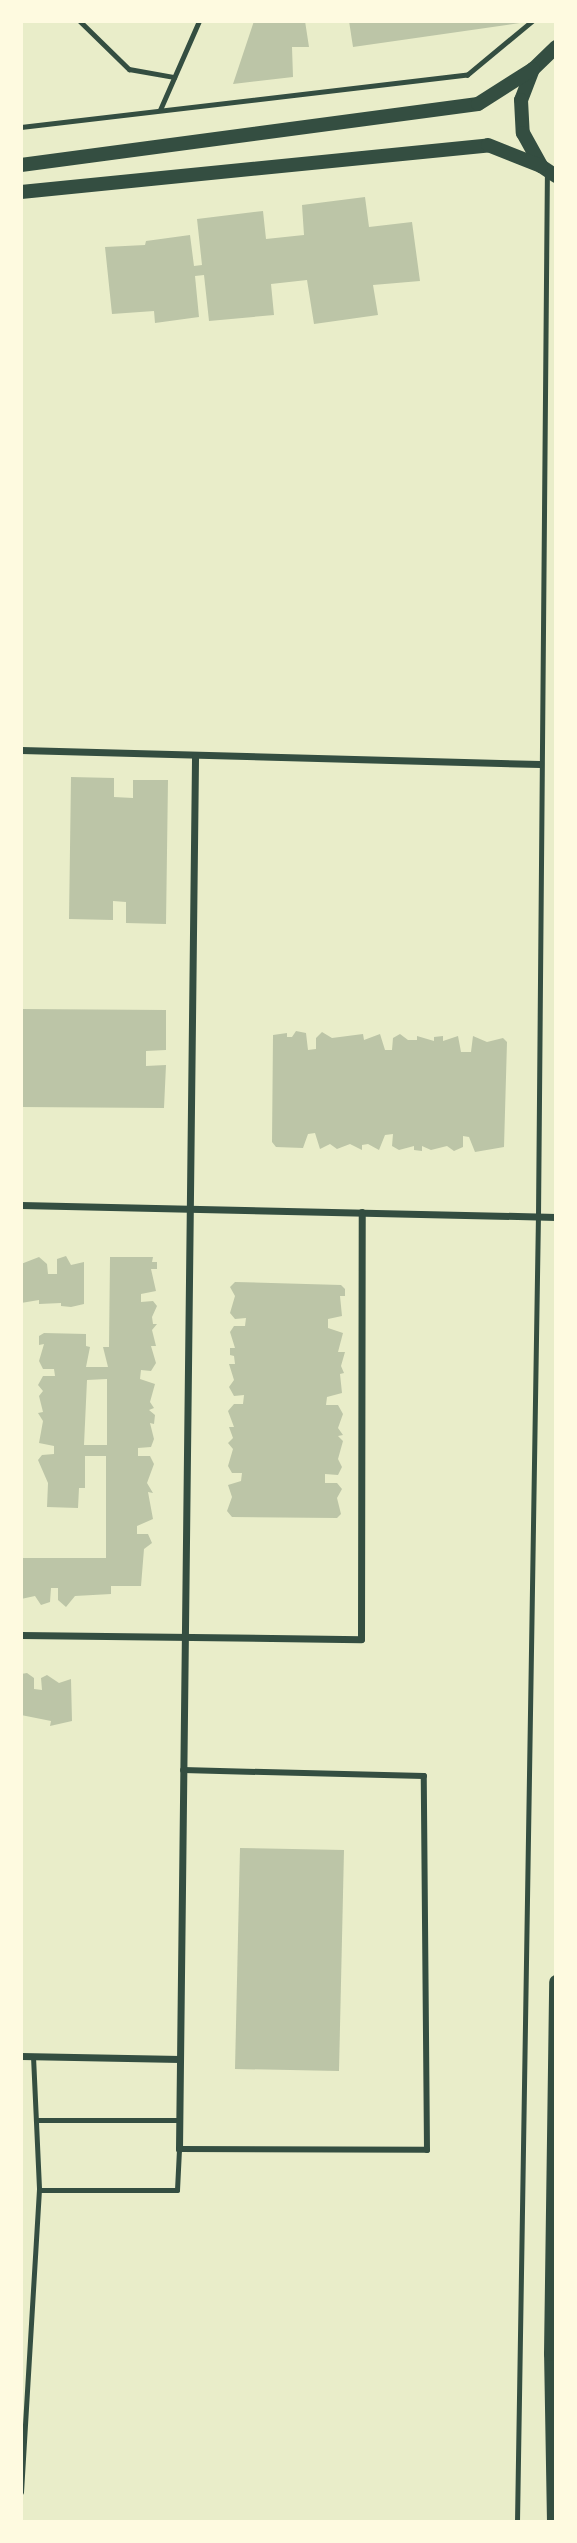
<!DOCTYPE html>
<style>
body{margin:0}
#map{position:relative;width:577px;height:2543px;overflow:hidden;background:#e9edc9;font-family:Merriweather,serif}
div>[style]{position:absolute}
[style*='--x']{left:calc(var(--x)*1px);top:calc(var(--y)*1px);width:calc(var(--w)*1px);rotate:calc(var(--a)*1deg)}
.building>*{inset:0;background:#bcc5a7}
.path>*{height:4.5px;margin:-2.25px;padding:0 2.25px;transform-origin:2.25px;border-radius:2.25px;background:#344e41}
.service>*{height:5px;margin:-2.5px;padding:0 2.5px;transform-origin:2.5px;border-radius:2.5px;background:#344e41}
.pedestrian>*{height:6px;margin:-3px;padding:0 3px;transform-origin:3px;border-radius:3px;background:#344e41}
.minor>*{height:7px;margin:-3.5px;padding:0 3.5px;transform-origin:3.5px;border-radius:3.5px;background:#344e41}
.secondary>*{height:14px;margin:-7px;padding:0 7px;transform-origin:7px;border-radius:7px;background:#344e41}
span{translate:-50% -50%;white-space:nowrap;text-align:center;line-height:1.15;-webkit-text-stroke:5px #fefae0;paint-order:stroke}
.frame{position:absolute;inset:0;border:23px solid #fefae0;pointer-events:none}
</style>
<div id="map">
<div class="building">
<i style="clip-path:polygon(254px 21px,305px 21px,309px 47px,292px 47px,293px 77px,233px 84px)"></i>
<i style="clip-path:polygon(349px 21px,520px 21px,520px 23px,353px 47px)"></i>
<i style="clip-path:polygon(365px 197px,369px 227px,412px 222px,420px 281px,373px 285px,378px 315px,314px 324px,307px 280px,271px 284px,274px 315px,209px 321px,204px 275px,195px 276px,199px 317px,155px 323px,154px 311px,112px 314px,105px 247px,145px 245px,146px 241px,190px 235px,194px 266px,202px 265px,197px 219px,263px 211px,266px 239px,304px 235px,302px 205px)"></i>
<i style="clip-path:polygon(71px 777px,114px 778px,114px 797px,133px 798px,133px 780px,168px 780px,166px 924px,126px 923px,126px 902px,113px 901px,113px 920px,69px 919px)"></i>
<i style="clip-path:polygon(21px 1009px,166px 1010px,166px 1050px,146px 1051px,146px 1066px,166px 1065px,164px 1108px,21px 1107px)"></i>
<i style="clip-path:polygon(296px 1031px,306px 1033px,308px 1050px,316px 1049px,316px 1038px,322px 1032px,332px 1038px,363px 1034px,364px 1040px,380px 1034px,385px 1050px,392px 1050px,393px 1038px,400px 1034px,408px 1040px,417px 1040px,417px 1036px,434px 1041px,434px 1037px,443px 1036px,443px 1041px,458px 1036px,461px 1052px,471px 1052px,473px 1036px,487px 1042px,503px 1038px,507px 1042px,504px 1147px,475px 1152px,469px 1137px,463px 1136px,463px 1147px,454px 1151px,447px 1146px,431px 1150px,422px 1146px,422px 1151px,414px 1150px,414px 1146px,399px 1150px,392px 1146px,393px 1134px,385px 1135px,379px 1150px,368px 1144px,362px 1145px,362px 1150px,350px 1144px,337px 1149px,330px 1144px,320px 1149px,315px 1133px,308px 1134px,303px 1148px,276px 1147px,272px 1142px,273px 1035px,287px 1033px,287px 1037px,292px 1037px)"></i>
<i style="clip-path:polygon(66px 1256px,71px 1265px,84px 1262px,84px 1304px,71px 1307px,61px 1306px,61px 1303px,39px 1304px,39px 1300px,21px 1303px,21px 1264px,39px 1257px,47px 1264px,48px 1274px,57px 1274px,57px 1259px)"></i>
<i style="clip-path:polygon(evenodd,110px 1257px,153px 1257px,152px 1262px,157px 1262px,157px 1269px,151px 1269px,156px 1291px,141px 1294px,141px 1302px,153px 1301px,157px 1306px,152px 1317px,153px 1324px,157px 1324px,152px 1330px,156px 1346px,151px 1346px,156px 1363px,151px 1371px,141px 1370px,140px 1379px,155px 1384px,150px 1402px,154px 1408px,149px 1410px,155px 1415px,154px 1424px,150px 1423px,154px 1439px,151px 1447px,138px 1448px,138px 1456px,150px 1456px,154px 1464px,147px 1483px,153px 1493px,148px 1492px,153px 1519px,137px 1526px,137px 1534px,148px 1534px,152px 1543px,144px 1549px,141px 1586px,111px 1586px,111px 1594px,75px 1596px,66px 1607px,58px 1600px,58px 1588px,51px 1588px,50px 1602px,41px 1605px,35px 1596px,21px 1599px,21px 1558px,106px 1558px,106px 1456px,85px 1456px,85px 1488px,79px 1488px,78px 1508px,47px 1507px,48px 1483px,38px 1460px,42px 1455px,54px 1454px,54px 1446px,39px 1443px,43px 1421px,38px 1413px,43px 1412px,39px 1396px,43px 1391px,38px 1385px,43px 1376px,55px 1376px,54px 1369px,43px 1369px,39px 1361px,44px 1344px,39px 1345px,39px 1336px,44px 1333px,86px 1334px,86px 1346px,90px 1347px,86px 1367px,108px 1367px,103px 1347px,109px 1347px,110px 1257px,107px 1379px,107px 1445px,84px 1445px,87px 1380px,107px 1379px)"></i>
<i style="clip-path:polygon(235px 1282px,341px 1285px,345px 1289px,345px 1296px,340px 1296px,342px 1316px,328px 1319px,328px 1328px,343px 1333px,338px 1352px,345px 1352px,341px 1366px,344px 1373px,340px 1374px,342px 1393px,327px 1397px,326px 1405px,338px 1405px,343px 1414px,338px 1428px,343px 1435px,338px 1436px,343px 1441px,338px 1459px,342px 1467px,338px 1475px,325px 1474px,325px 1483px,337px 1483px,342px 1489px,337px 1498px,341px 1514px,337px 1518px,232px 1517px,227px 1511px,232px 1497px,228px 1485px,241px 1481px,242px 1473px,232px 1473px,228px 1466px,233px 1449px,228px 1443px,233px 1438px,229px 1427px,234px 1427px,228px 1411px,234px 1404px,243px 1404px,244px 1395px,234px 1396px,229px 1387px,234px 1380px,229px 1364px,235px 1364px,234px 1356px,230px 1355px,230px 1348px,235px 1348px,230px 1332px,234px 1326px,245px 1326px,246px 1318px,235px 1319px,230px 1313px,235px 1296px,230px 1287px)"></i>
<i style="clip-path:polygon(27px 1673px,34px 1678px,34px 1689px,42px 1690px,41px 1678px,47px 1675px,59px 1683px,71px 1679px,72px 1721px,50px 1726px,51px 1721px,21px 1715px,21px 1674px)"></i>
<i style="clip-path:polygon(240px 1848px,344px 1850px,339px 2071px,235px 2069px)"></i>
</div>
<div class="path">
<i style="--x:80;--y:21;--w:69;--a:44.4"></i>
<i style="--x:129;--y:69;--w:46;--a:10.1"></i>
<i style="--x:160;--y:110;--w:97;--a:-66.3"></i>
<i style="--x:21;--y:127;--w:449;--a:-6.7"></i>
<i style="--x:467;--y:75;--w:85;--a:-39.7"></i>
</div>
<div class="service">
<i style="--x:33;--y:2056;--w:134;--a:87.4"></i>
<i style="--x:36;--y:2120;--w:143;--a:0"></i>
<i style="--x:21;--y:2492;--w:303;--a:-86.6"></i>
<i style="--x:39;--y:2190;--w:138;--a:0"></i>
<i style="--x:177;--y:2190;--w:41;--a:-87.2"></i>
<i style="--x:517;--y:2522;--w:1306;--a:-89.08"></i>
<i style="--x:538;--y:1216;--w:1043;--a:-89.51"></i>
</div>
<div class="pedestrian">
<i style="--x:179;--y:2149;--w:248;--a:0.2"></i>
<i style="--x:427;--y:2150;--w:374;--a:-90.5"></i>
<i style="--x:424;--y:1776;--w:241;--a:-178.6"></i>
</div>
<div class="minor">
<i style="--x:21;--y:750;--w:519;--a:1.55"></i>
<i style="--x:21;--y:1205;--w:535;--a:1.28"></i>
<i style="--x:21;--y:1635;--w:340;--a:0.7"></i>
<i style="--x:361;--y:1639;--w:427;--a:-89.9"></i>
<i style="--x:21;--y:2056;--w:159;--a:1.1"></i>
<i style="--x:179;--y:2149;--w:1393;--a:-89.34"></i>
</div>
<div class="secondary">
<i style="--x:556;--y:47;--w:32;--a:136"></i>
<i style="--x:533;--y:69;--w:33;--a:111"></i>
<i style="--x:521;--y:100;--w:33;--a:87"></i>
<i style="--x:523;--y:133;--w:38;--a:61"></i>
<i style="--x:541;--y:166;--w:18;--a:34"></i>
<i style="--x:21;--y:165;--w:461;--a:-7.6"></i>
<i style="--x:478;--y:104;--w:65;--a:-32.5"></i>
<i style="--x:21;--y:192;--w:469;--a:-5.7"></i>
<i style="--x:488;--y:145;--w:57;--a:21.6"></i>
<i style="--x:554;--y:2522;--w:168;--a:-91"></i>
<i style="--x:551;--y:2354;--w:372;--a:-89.2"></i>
</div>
<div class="frame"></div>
</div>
